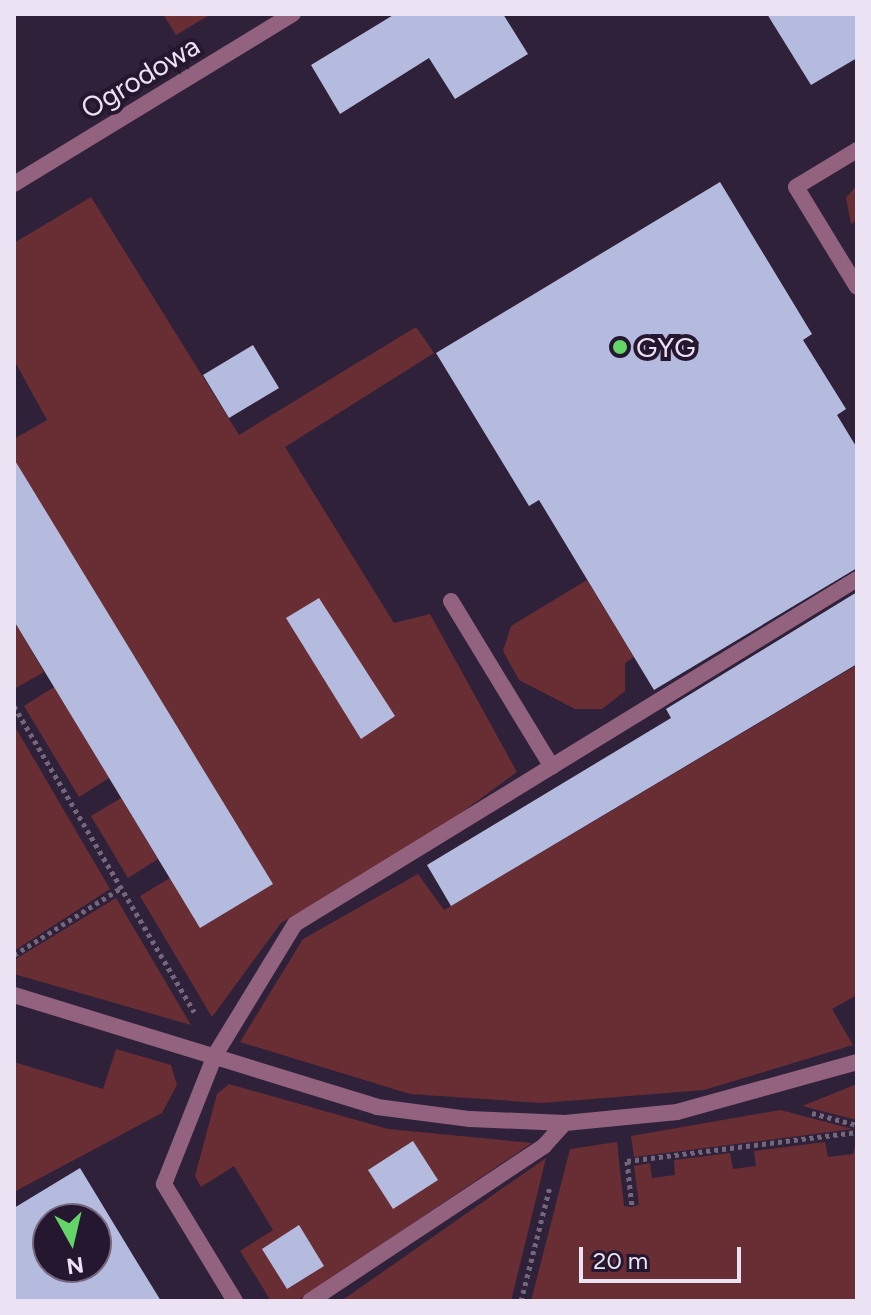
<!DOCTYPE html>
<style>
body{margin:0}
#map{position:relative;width:871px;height:1315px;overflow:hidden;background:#30213a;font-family:Figtree,sans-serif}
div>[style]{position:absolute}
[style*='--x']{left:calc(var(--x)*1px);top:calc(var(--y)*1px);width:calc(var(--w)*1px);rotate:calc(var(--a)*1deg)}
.green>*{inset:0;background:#682e33}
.building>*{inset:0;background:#b5bbde}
.path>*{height:5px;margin-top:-2.5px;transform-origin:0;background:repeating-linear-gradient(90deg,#74677d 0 4px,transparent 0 8px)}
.service>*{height:16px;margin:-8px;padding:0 8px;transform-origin:8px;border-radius:8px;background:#92627f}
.minor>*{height:16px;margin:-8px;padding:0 8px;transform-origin:8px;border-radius:8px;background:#92627f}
.dots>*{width:22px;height:22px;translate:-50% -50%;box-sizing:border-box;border:4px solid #261730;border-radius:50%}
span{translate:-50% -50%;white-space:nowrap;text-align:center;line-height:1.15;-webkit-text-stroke:8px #261730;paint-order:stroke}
.street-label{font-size:28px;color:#ebe2f3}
.poi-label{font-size:28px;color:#ebe2f3}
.left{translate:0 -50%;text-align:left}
.frame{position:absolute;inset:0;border:16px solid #ebe2f3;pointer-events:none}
.north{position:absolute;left:32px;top:1203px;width:80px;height:80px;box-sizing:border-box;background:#261730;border:2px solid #75687e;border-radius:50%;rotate:172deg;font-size:22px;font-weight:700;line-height:32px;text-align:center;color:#ebe2f3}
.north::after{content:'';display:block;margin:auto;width:28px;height:36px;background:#64d468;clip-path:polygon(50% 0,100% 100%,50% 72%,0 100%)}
.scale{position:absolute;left:579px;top:1247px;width:162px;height:36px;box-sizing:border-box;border:4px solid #ebe2f3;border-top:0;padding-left:10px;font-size:24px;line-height:28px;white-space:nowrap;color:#ebe2f3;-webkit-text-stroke:6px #261730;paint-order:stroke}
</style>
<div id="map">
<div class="green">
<i style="clip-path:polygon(163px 14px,211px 14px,176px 35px)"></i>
<i style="clip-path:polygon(857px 185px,857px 220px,851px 224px,846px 198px)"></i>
<i style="clip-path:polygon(91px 197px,239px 435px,416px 327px,434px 353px,285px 447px,394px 623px,430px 614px,517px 772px,420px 843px,281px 923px,212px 1017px,140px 896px,170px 878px,14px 508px,14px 439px,47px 420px,14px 360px,14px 243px)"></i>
<i style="clip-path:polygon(587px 580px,634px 657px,625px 663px,625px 691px,602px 709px,575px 709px,519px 680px,503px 651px,511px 626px)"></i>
<i style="clip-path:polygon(14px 621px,44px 672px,14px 689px)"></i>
<i style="clip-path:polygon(857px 665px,857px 995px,832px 1009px,853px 1045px,704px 1090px,542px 1103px,410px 1094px,240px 1042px,303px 939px,418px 874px,444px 910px)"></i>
<i style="clip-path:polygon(54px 687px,109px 778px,79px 797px,24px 706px)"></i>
<i style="clip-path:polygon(14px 725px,110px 889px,14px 951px)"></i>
<i style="clip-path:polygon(121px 798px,158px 859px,128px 878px,91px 816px)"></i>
<i style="clip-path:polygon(116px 898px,191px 1025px,14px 974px,14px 960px)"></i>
<i style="clip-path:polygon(116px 1049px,171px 1065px,177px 1085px,162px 1113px,14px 1192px,14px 1062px,103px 1089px)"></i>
<i style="clip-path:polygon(229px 1084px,388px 1129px,532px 1143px,297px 1301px,271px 1301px,240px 1251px,273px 1230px,234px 1166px,201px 1187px,195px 1176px,217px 1094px)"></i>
<i style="clip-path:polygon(857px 1084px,857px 1120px,802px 1106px)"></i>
<i style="clip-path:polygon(780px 1110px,853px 1129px,634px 1157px,631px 1136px)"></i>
<i style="clip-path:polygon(857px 1138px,857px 1301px,531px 1301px,570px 1149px,617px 1142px,624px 1206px,632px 1207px,639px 1205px,634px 1166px,650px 1163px,652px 1178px,675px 1175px,674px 1160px,730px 1153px,733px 1169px,756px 1166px,754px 1151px,825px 1142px,828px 1157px,853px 1154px)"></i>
<i style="clip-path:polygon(546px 1158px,511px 1301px,341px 1301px)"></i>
</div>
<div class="building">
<i style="clip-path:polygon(395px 14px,503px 14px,528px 54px,455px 99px,429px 58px,340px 114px,311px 65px)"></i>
<i style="clip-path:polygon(767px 14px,857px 14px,857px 58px,811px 85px)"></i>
<i style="clip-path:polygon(720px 182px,812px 334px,803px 340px,846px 409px,837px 415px,857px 448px,857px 568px,654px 690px,539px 500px,529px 506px,436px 353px)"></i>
<i style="clip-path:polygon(253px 345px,279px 388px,229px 418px,203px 375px)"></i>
<i style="clip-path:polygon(14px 459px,273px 884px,200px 928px,14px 621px)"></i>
<i style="clip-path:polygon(857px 592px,857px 664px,451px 906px,427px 865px,671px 718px,666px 709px)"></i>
<i style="clip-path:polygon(319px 598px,395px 716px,361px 739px,286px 618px)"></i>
<i style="clip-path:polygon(413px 1141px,438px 1180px,393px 1209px,368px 1170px)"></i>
<i style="clip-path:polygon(evenodd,80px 1168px,137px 1262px,161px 1301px,14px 1301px,14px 1208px,80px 1168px,48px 1219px,96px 1219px,96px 1267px,48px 1267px,48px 1219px)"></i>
<i style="clip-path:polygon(299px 1225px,324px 1266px,287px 1289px,262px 1249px)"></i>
</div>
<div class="path">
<i style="--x:14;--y:706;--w:355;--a:59.5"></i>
<i style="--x:14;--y:955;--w:126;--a:-32.1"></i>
<i style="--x:812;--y:1113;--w:47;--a:14.9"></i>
<i style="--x:627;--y:1161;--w:232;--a:-7.2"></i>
<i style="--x:627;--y:1161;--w:46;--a:83.8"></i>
<i style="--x:521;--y:1301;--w:119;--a:-75.8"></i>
</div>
<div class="service">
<i style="--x:857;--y:150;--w:71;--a:148.8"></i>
<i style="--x:796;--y:187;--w:117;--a:58.6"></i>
<i style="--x:451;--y:601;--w:194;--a:58.7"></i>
<i style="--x:14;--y:995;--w:380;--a:17.1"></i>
<i style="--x:377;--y:1107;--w:94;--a:7.4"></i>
<i style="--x:470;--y:1119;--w:95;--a:2.4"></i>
<i style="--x:565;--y:1123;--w:113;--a:-5.6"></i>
<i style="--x:677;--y:1112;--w:187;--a:-15.5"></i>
<i style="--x:235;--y:1301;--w:137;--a:-121.3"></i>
<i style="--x:164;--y:1184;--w:139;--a:-68.4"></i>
<i style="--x:215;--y:1055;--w:153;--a:-58.6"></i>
<i style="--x:295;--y:924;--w:659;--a:-31.54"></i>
<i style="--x:310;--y:1301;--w:281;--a:-33.5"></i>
<i style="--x:544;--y:1146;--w:31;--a:-48"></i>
</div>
<div class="minor">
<i style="--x:14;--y:184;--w:327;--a:-31.4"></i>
</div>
<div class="dots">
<i style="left:620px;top:347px;background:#64d468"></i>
</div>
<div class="street-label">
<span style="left:140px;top:77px;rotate:-31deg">Ogrodowa</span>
</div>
<div class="poi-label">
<span class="left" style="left:636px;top:347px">GYG</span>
</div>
<div class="frame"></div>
<div class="north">N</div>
<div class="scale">20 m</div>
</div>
